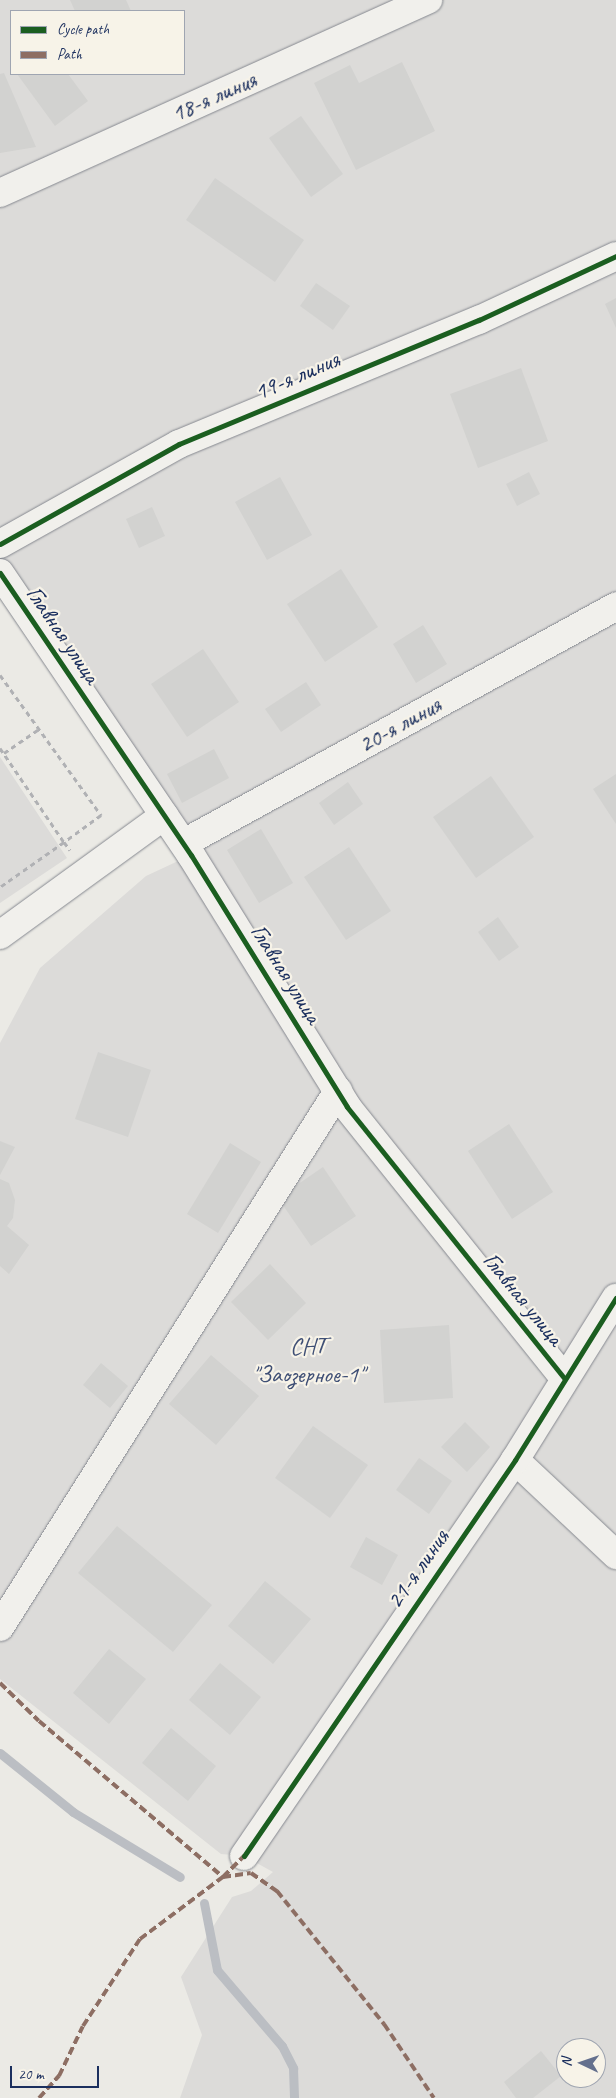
<!DOCTYPE html>
<meta charset="utf-8">
<style>
body{margin:0}
#map{position:relative;width:616px;height:2098px;overflow:hidden;background:#ebeae5;font-family:Caveat,sans-serif}
div>[style]{position:absolute}
[style*='--x']{left:calc(var(--x)*1px);top:calc(var(--y)*1px);width:calc(var(--w)*1px);rotate:calc(var(--a)*1deg)}
.green>*{inset:0;background:#dcdbd9}
.stream>*{height:9px;margin:-4.5px;padding:0 4.5px;transform-origin:4.5px;border-radius:4.5px;background:#bbbec3}
.building>*{inset:0;background:#d2d2d0}
.path>*{height:3px;margin-top:-1.5px;transform-origin:0;background:repeating-linear-gradient(90deg,#b0b1b4 0 5px,transparent 0 9px)}
.roads{filter:drop-shadow(0 0 1px #85888f) drop-shadow(0 0 1px #85888f)}
.minor>*{height:28px;margin:-14px;padding:0 14px;transform-origin:14px;border-radius:14px;background:#f1f0ec}
.quiet>*{height:4px;margin-top:-2px;transform-origin:0;background:repeating-linear-gradient(90deg,#8d6e63 0 8px,transparent 0 12px)}
.cycleway>*{height:5px;margin:-2.5px;padding:0 2.5px;transform-origin:2.5px;border-radius:2.5px;background:#1b5e20}
span{translate:-50% -50%;white-space:nowrap;text-align:center;line-height:1.15;-webkit-text-stroke:4.5px #f7f3e8;paint-order:stroke}
.street-label{font-size:24px;color:#1b2f5e}
.park-label{font-size:24px;color:#3f4f75}
.legend{position:absolute;left:10px;top:10px;width:175px;height:65px;box-sizing:border-box;background:#f7f3e8;border:1px solid #9fa5b1;margin:0;padding:6px 9px;list-style:none;font-size:15px;color:#1b2f5e}
.legend li{display:flex;align-items:center;gap:10px;height:25px}
.legend b{width:25px;border:1px solid #9fa5b1}
.north{position:absolute;left:556px;top:2038px;width:50px;height:50px;box-sizing:border-box;background:#f7f3e8;border:1px solid #9fa5b1;border-radius:50%;rotate:273deg;font-size:14px;font-weight:700;line-height:20px;text-align:center;color:#1b2f5e}
.north::after{content:'';display:block;margin:auto;width:18px;height:22px;background:#64708d;clip-path:polygon(50% 0,100% 100%,50% 72%,0 100%)}
.scale{position:absolute;left:10px;top:2066px;width:89px;height:22px;box-sizing:border-box;border:2px solid #1b2f5e;border-top:0;padding-left:6px;font-size:15px;line-height:18px;white-space:nowrap;color:#1b2f5e;-webkit-text-stroke:4px #f7f3e8;paint-order:stroke}
</style>
<div id="map">
<div class="green">
<i style="clip-path:polygon(evenodd,0 0,616px 0,616px 2098px,180px 2098px,202px 2035px,181px 1977px,232px 1897px,251px 1891px,273px 1872px,244px 1856px,221px 1854px,0 1679px,0 1043px,40px 968px,146px 876px,191px 855px,0 572px,0 0,11px 11px,184px 11px,184px 74px,11px 74px,11px 11px,0 0,566px 2048px,596px 2048px,596px 2078px,566px 2078px,566px 2048px)"></i>
<i style="clip-path:polygon(0 757px,67px 858px,0 903px)"></i>
</div>
<div class="stream">
<i style="--x:0;--y:1753;--w:94;--a:38.9"></i>
<i style="--x:73;--y:1812;--w:125;--a:31.3"></i>
<i style="--x:204;--y:1903;--w:68;--a:79"></i>
<i style="--x:217;--y:1970;--w:100;--a:49.5"></i>
<i style="--x:282;--y:2046;--w:25;--a:63"></i>
<i style="--x:293;--y:2068;--w:30;--a:88"></i>
</div>
<div class="building">
<i style="clip-path:polygon(70px 0,126px 0,131px 11px,75px 11px)"></i>
<i style="clip-path:polygon(402px 62px,435px 131px,356px 170px,314px 83px,350px 65px,359px 83px)"></i>
<i style="clip-path:polygon(4px 73px,36px 147px,0 153px,0 74px)"></i>
<i style="clip-path:polygon(17px 74px,68px 74px,88px 101px,55px 126px)"></i>
<i style="clip-path:polygon(301px 116px,343px 174px,311px 197px,269px 138px)"></i>
<i style="clip-path:polygon(215px 178px,304px 240px,275px 282px,186px 220px)"></i>
<i style="clip-path:polygon(316px 283px,350px 306px,333px 330px,300px 306px)"></i>
<i style="clip-path:polygon(616px 298px,616px 328px,605px 304px)"></i>
<i style="clip-path:polygon(521px 368px,548px 441px,478px 468px,450px 394px)"></i>
<i style="clip-path:polygon(529px 472px,540px 494px,517px 506px,506px 484px)"></i>
<i style="clip-path:polygon(280px 477px,312px 535px,267px 560px,235px 502px)"></i>
<i style="clip-path:polygon(152px 507px,165px 536px,139px 548px,126px 519px)"></i>
<i style="clip-path:polygon(341px 569px,378px 627px,325px 662px,287px 604px)"></i>
<i style="clip-path:polygon(423px 625px,447px 664px,416px 683px,393px 644px)"></i>
<i style="clip-path:polygon(203px 649px,239px 702px,187px 737px,151px 684px)"></i>
<i style="clip-path:polygon(306px 682px,321px 705px,281px 732px,265px 709px)"></i>
<i style="clip-path:polygon(214px 749px,229px 778px,182px 803px,167px 774px)"></i>
<i style="clip-path:polygon(616px 774px,616px 824px,593px 789px)"></i>
<i style="clip-path:polygon(491px 776px,534px 837px,476px 878px,433px 817px)"></i>
<i style="clip-path:polygon(348px 782px,363px 804px,334px 825px,319px 803px)"></i>
<i style="clip-path:polygon(261px 829px,293px 883px,259px 903px,227px 850px)"></i>
<i style="clip-path:polygon(349px 847px,391px 911px,346px 940px,304px 877px)"></i>
<i style="clip-path:polygon(498px 917px,519px 947px,499px 961px,478px 932px)"></i>
<i style="clip-path:polygon(98px 1052px,151px 1070px,128px 1137px,75px 1119px)"></i>
<i style="clip-path:polygon(509px 1124px,553px 1192px,512px 1219px,468px 1151px)"></i>
<i style="clip-path:polygon(0 1141px,15px 1147px,0 1175px)"></i>
<i style="clip-path:polygon(230px 1143px,261px 1162px,218px 1233px,187px 1214px)"></i>
<i style="clip-path:polygon(323px 1167px,356px 1216px,311px 1246px,278px 1198px)"></i>
<i style="clip-path:polygon(0 1179px,9px 1183px,15px 1200px,13px 1218px,7px 1226px,29px 1245px,9px 1274px,0 1266px)"></i>
<i style="clip-path:polygon(270px 1264px,306px 1303px,268px 1340px,231px 1302px)"></i>
<i style="clip-path:polygon(449px 1325px,453px 1398px,384px 1403px,380px 1330px)"></i>
<i style="clip-path:polygon(211px 1355px,259px 1396px,216px 1445px,169px 1404px)"></i>
<i style="clip-path:polygon(101px 1363px,128px 1386px,110px 1408px,83px 1385px)"></i>
<i style="clip-path:polygon(465px 1422px,490px 1447px,467px 1472px,441px 1447px)"></i>
<i style="clip-path:polygon(313px 1426px,368px 1465px,330px 1518px,275px 1478px)"></i>
<i style="clip-path:polygon(419px 1458px,452px 1481px,429px 1514px,396px 1490px)"></i>
<i style="clip-path:polygon(117px 1526px,212px 1605px,173px 1652px,78px 1573px)"></i>
<i style="clip-path:polygon(366px 1537px,398px 1555px,382px 1585px,350px 1567px)"></i>
<i style="clip-path:polygon(265px 1581px,311px 1619px,273px 1664px,228px 1626px)"></i>
<i style="clip-path:polygon(109px 1649px,146px 1679px,109px 1724px,73px 1693px)"></i>
<i style="clip-path:polygon(220px 1663px,261px 1697px,230px 1735px,189px 1700px)"></i>
<i style="clip-path:polygon(171px 1728px,216px 1766px,188px 1801px,142px 1763px)"></i>
<i style="clip-path:polygon(541px 2051px,561px 2076px,533px 2098px,516px 2098px,504px 2082px)"></i>
</div>
<div class="path">
<i style="--x:0;--y:675;--w:173;--a:54.2"></i>
<i style="--x:101;--y:815;--w:46;--a:143.9"></i>
<i style="--x:64;--y:842;--w:10;--a:53"></i>
<i style="--x:0;--y:748;--w:114;--a:55.8"></i>
<i style="--x:64;--y:842;--w:78;--a:144.9"></i>
<i style="--x:4;--y:753;--w:42;--a:-34.4"></i>
</div>
<div class="roads">
<div class="minor">
<i style="--x:0;--y:193;--w:470;--a:-24.3"></i>
<i style="--x:0;--y:544;--w:205;--a:-29.2"></i>
<i style="--x:179;--y:444;--w:325;--a:-22.5"></i>
<i style="--x:479;--y:320;--w:151;--a:-25"></i>
<i style="--x:0;--y:573;--w:341;--a:55.9"></i>
<i style="--x:191;--y:855;--w:296;--a:58.2"></i>
<i style="--x:347;--y:1107;--w:347;--a:51.3"></i>
<i style="--x:184;--y:843;--w:493;--a:-28.7"></i>
<i style="--x:0;--y:935;--w:203;--a:-36"></i>
<i style="--x:515;--y:1460;--w:139;--a:43.2"></i>
<i style="--x:0;--y:1627;--w:634;--a:-57.76"></i>
<i style="--x:244;--y:1856;--w:480;--a:-55.6"></i>
<i style="--x:515;--y:1460;--w:191;--a:-58.1"></i>
</div>
</div>
<div class="quiet">
<i style="--x:0;--y:1683;--w:54;--a:44.3"></i>
<i style="--x:39;--y:1721;--w:241;--a:40.3"></i>
<i style="--x:223;--y:1877;--w:28;--a:-8"></i>
<i style="--x:251;--y:1873;--w:32;--a:35"></i>
<i style="--x:277;--y:1891;--w:171;--a:51.2"></i>
<i style="--x:384;--y:2024;--w:89;--a:56"></i>
<i style="--x:39;--y:2098;--w:30;--a:-48"></i>
<i style="--x:59;--y:2076;--w:55;--a:-64.4"></i>
<i style="--x:83;--y:2026;--w:104;--a:-56.8"></i>
<i style="--x:140;--y:1939;--w:104;--a:-36.8"></i>
<i style="--x:223;--y:1877;--w:30;--a:-45"></i>
</div>
<div class="cycleway">
<i style="--x:0;--y:544;--w:205;--a:-29.2"></i>
<i style="--x:179;--y:444;--w:325;--a:-22.5"></i>
<i style="--x:479;--y:320;--w:151;--a:-25"></i>
<i style="--x:0;--y:573;--w:341;--a:55.9"></i>
<i style="--x:191;--y:855;--w:296;--a:58.2"></i>
<i style="--x:347;--y:1107;--w:347;--a:51.3"></i>
<i style="--x:244;--y:1856;--w:480;--a:-55.6"></i>
<i style="--x:515;--y:1460;--w:191;--a:-58.1"></i>
</div>
<div class="street-label">
<span style="left:214px;top:97px;rotate:-24deg">18-я линия</span>
<span style="left:297px;top:376px;rotate:-23deg">19-я линия</span>
<span style="left:63px;top:635px;rotate:56deg">Главная улица</span>
<span style="left:400px;top:725px;rotate:-29deg">20-я линия</span>
<span style="left:286px;top:974px;rotate:58deg">Главная улица</span>
<span style="left:523px;top:1299px;rotate:51deg">Главная улица</span>
<span style="left:418px;top:1569px;rotate:-55deg">21-я линия</span>
</div>
<div class="park-label">
<span style="left:308px;top:1361px">СНТ<br>"Заозерное-1"</span>
</div>
<ul class="legend">
<li><b style="height:6px;background:#1b5e20"></b>Cycle path</li>
<li><b style="height:6px;background:#8d6e63"></b>Path</li>
</ul>
<div class="north">N</div>
<div class="scale">20 m</div>
</div>
